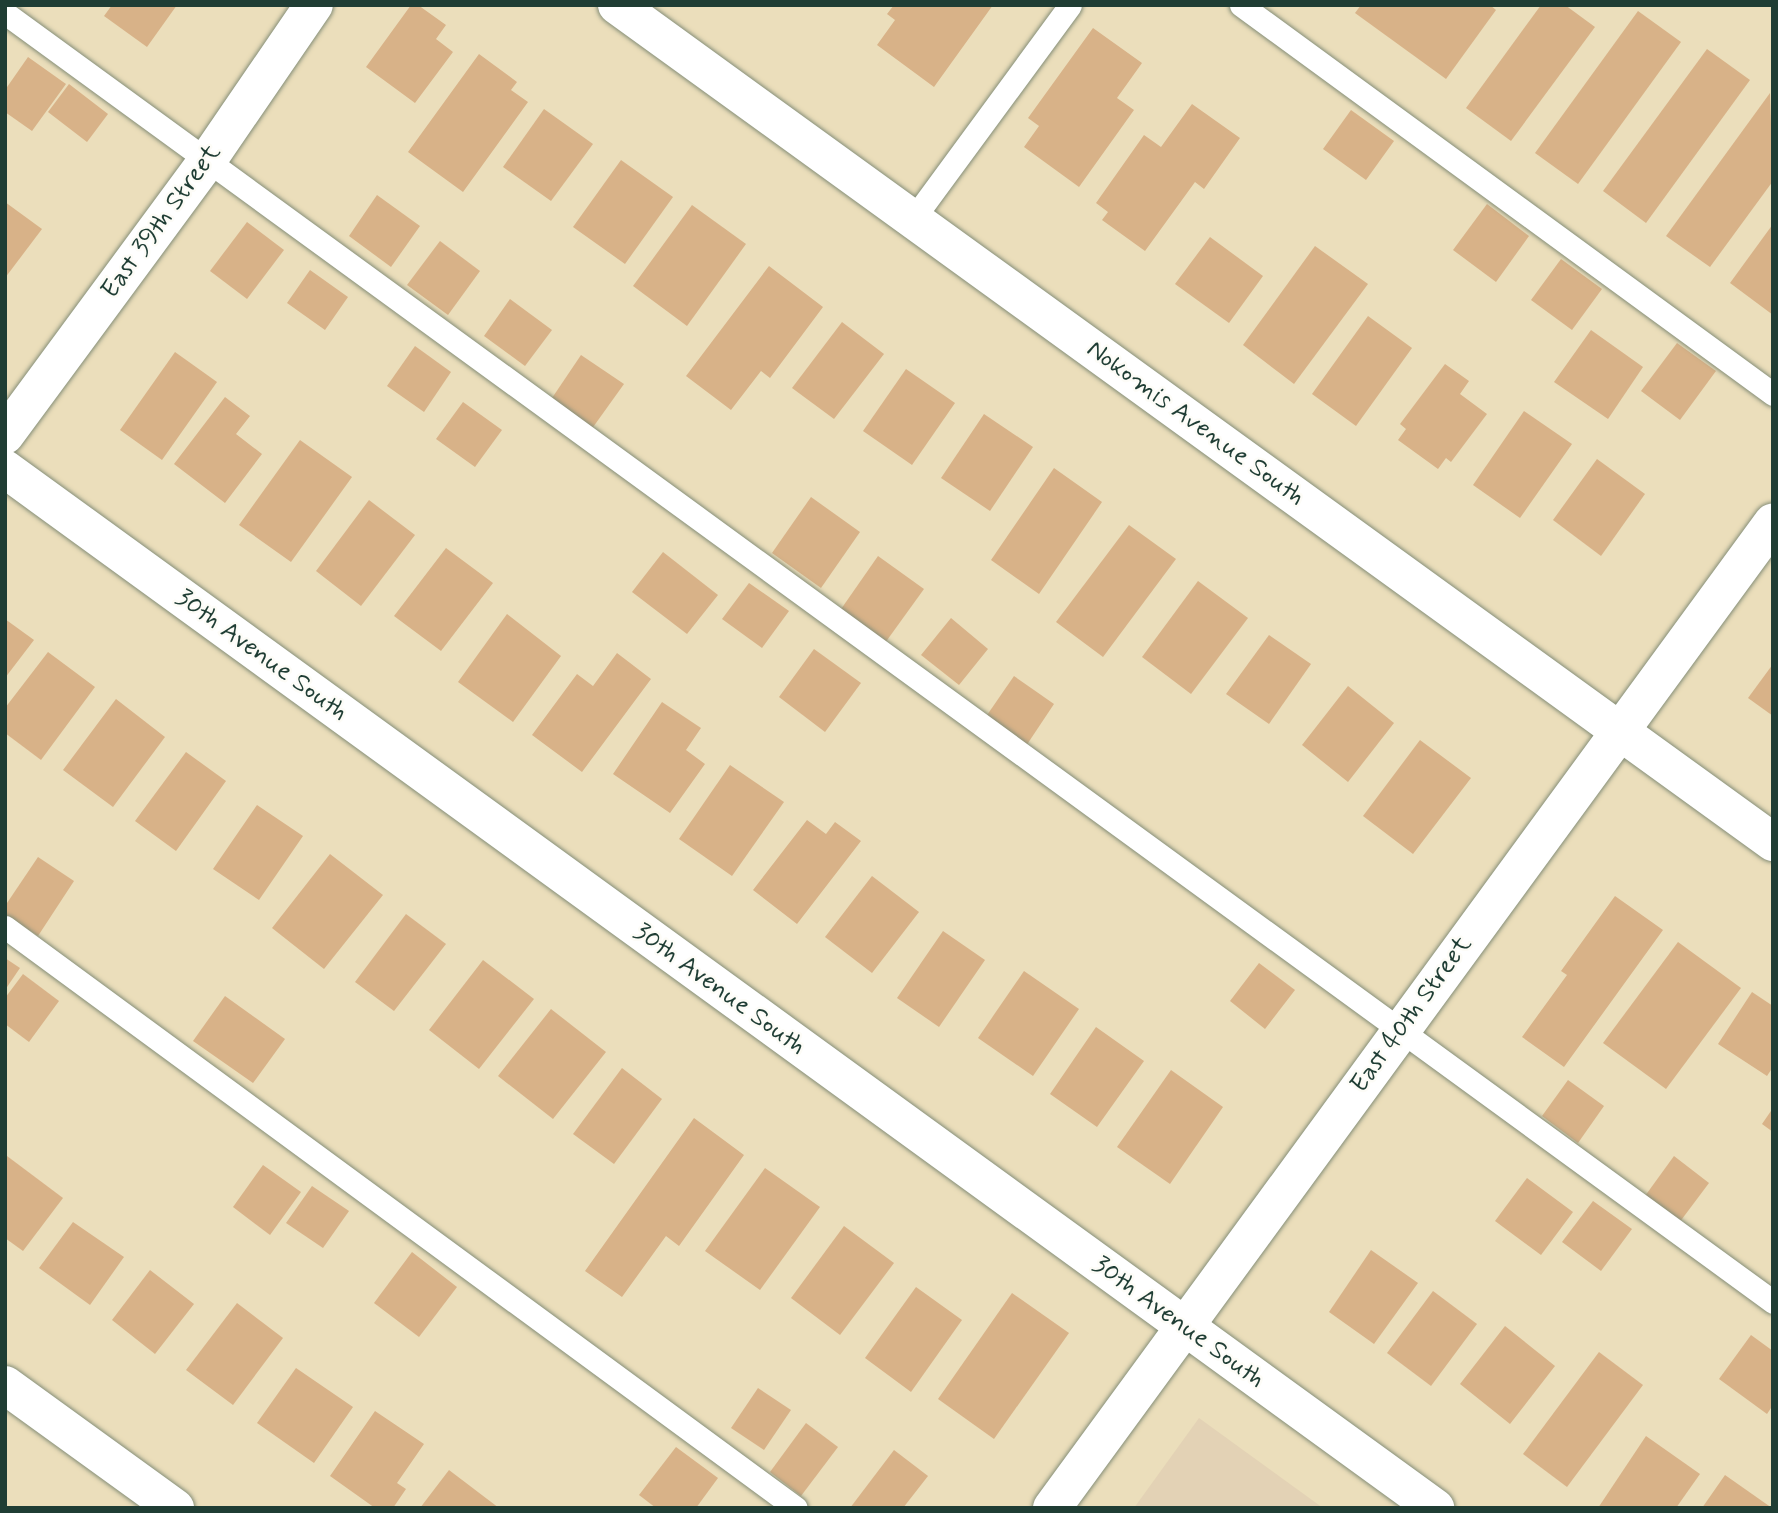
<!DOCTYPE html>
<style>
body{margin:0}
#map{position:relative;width:1778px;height:1513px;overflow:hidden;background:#ebdebb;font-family:Mynerve,sans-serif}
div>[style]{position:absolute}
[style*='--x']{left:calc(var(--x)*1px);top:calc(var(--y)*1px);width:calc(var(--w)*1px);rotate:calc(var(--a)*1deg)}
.built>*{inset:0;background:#e3d2b5}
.building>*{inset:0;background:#d8b288}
.roads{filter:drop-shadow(0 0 2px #858e78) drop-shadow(0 0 2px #858e78)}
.lane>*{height:23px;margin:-11.5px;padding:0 11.5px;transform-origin:11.5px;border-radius:11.5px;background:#fff}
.street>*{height:38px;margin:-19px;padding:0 19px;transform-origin:19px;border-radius:19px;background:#fff}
span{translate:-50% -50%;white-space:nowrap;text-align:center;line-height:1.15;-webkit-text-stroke:5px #fdfcf7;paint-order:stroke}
.street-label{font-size:26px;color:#1f3d34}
.frame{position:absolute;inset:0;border:7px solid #1f3d34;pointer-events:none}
</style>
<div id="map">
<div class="built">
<i style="clip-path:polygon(1199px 1418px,1323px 1508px,1134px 1508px)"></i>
</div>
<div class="building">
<i style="clip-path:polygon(112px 5px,177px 5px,147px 47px,104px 16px)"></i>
<i style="clip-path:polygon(411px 5px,418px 5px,446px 25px,436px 39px,453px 52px,415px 103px,366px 67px)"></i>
<i style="clip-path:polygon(894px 5px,993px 5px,934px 87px,877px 45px,895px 20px,887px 14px)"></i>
<i style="clip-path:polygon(1361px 5px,1490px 5px,1496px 10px,1446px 79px,1355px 13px)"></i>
<i style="clip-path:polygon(1541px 5px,1565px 5px,1595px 27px,1511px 141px,1466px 108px)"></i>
<i style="clip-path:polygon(1638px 11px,1681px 42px,1578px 184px,1535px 153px)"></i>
<i style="clip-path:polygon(1093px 28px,1142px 63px,1117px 98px,1134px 110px,1079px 187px,1024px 147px,1039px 126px,1028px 118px)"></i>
<i style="clip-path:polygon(1707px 49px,1750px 80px,1646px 223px,1603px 191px)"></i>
<i style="clip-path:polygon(479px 54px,517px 82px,511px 90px,528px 102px,463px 192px,408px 152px)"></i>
<i style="clip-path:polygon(28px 57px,66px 84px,32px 131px,5px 112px,5px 90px)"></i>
<i style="clip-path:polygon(69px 84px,108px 114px,87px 142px,48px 112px)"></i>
<i style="clip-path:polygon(1770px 93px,1773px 181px,1710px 267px,1666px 236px)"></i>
<i style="clip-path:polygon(1192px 104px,1240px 138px,1204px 189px,1195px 182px,1145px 251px,1102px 220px,1108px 212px,1096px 203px,1144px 135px,1161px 147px)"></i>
<i style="clip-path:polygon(544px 109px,593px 144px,551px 201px,503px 167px)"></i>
<i style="clip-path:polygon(1351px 110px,1394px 141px,1366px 180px,1323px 149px)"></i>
<i style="clip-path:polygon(621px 160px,673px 197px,625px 264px,573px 227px)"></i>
<i style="clip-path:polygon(377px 195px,420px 226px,391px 267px,349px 236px)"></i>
<i style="clip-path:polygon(5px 202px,42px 229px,5px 278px)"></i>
<i style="clip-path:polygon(1487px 204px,1529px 236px,1496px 282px,1453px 250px)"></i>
<i style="clip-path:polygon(692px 205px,746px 244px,687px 326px,633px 286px)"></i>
<i style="clip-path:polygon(247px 222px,284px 250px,247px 299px,210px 271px)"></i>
<i style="clip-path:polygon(1773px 224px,1773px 315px,1730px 283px)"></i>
<i style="clip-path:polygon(1210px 237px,1263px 276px,1229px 323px,1175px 284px)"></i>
<i style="clip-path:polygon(440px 241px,480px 271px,448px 315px,407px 285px)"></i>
<i style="clip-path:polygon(1315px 246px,1368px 284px,1294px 384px,1243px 345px)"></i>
<i style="clip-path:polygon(1561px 259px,1602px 289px,1572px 330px,1531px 300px)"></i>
<i style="clip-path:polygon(769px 266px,823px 307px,770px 378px,761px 371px,731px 410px,686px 376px)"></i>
<i style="clip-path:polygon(310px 270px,348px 297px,325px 330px,287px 303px)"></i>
<i style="clip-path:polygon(510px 299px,552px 330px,525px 366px,484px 336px)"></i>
<i style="clip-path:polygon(1368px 316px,1412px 348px,1356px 426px,1312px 394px)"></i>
<i style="clip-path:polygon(842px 322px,884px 354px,834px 419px,792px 388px)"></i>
<i style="clip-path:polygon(1591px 330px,1643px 367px,1608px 419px,1554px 382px)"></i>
<i style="clip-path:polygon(1677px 343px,1716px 371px,1680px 420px,1641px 391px)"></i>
<i style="clip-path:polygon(415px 346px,451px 372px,424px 412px,387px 386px)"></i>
<i style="clip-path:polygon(175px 352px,217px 382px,162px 460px,120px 430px)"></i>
<i style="clip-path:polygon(581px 355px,624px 384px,591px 430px,550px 401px)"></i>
<i style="clip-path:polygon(1445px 364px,1469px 381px,1460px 394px,1487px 414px,1451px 462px,1446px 458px,1438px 469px,1398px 440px,1406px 429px,1400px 424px)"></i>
<i style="clip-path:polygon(906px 369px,955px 403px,912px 465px,863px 431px)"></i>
<i style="clip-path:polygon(225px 397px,250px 416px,236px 434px,262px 454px,225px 503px,174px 464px)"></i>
<i style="clip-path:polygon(463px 402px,502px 430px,475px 467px,436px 439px)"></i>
<i style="clip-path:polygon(1524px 411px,1572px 444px,1520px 518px,1473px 485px)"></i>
<i style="clip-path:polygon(984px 414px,1033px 447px,990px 511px,941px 478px)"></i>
<i style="clip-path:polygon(300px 440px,352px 477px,291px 562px,239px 525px)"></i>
<i style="clip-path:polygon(1597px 459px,1645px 494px,1601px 556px,1553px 520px)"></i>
<i style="clip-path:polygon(1054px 468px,1102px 502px,1039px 594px,991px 560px)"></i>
<i style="clip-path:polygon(811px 497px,860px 532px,821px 588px,772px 553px)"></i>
<i style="clip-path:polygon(369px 500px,415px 535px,361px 606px,316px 571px)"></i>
<i style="clip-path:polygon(1129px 525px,1176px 559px,1103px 657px,1056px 622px)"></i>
<i style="clip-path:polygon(446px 548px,493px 583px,441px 651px,394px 616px)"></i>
<i style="clip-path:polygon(663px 552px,718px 595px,687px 634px,632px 592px)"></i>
<i style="clip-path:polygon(878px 556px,924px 589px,885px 643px,839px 612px)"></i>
<i style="clip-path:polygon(1198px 581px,1248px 618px,1191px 694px,1142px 657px)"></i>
<i style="clip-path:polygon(749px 583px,789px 611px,762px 648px,722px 619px)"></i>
<i style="clip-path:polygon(507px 614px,561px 656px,513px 722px,458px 682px)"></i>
<i style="clip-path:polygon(951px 618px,988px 649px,959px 685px,921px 655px)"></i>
<i style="clip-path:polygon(5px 619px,34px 640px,5px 678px)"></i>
<i style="clip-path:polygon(1269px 635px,1311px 664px,1269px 724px,1226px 694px)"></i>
<i style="clip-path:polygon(814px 649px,861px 683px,825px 732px,779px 697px)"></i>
<i style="clip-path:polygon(48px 652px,95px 687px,41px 760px,5px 733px,5px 708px)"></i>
<i style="clip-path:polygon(617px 653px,651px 679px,582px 772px,532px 735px,577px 674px,593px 686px)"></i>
<i style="clip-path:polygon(1773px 664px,1773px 716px,1748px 698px)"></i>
<i style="clip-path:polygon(1014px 676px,1054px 704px,1026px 746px,985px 718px)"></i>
<i style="clip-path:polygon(1348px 686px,1394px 723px,1348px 782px,1302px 745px)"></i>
<i style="clip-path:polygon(116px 699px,165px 737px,113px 807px,63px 770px)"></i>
<i style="clip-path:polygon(662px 702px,701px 728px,686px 750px,705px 764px,670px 813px,613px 774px)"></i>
<i style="clip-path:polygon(1420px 740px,1471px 778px,1413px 854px,1363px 816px)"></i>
<i style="clip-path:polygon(186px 752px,226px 781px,176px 851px,135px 821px)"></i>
<i style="clip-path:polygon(730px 765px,784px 802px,732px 876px,679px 839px)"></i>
<i style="clip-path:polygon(257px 805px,303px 836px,259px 900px,213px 869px)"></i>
<i style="clip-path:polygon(807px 820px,826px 834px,835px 822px,861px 841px,797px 924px,753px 890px)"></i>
<i style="clip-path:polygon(330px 854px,383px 895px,324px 969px,272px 928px)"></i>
<i style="clip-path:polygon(38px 857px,74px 881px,38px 936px,5px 914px,5px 906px)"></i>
<i style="clip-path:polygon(872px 876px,919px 912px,872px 973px,825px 937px)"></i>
<i style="clip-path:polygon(1615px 896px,1663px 930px,1564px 1067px,1522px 1037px,1567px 975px,1561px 971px)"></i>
<i style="clip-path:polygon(406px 914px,446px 944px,394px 1011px,355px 982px)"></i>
<i style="clip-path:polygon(943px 931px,985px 960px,939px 1027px,897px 998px)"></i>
<i style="clip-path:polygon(1678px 942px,1741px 988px,1666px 1089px,1603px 1043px)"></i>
<i style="clip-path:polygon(5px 958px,20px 968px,5px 990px)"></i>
<i style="clip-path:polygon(483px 960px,534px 999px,479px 1069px,429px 1030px)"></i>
<i style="clip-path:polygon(1259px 963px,1295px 990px,1265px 1029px,1230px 1001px)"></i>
<i style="clip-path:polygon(1024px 971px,1079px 1009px,1033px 1076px,978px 1038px)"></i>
<i style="clip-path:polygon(23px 974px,59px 1001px,29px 1042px,5px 1024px,5px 998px)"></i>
<i style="clip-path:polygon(1752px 992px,1773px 1006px,1773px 1067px,1767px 1076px,1718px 1044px)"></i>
<i style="clip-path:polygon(225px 996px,285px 1039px,253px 1083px,193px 1041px)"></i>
<i style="clip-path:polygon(551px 1009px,606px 1052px,553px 1119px,498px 1076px)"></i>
<i style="clip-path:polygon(1096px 1027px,1144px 1061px,1097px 1127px,1050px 1094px)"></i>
<i style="clip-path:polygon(622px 1068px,662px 1099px,614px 1164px,573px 1134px)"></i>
<i style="clip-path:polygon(1171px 1070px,1223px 1107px,1170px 1184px,1117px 1147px)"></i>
<i style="clip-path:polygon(1568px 1080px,1604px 1106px,1578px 1143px,1542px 1116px)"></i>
<i style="clip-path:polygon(1773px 1108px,1773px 1132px,1762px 1124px)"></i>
<i style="clip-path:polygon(694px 1118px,744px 1155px,679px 1246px,666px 1236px,622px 1297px,585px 1271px)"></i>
<i style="clip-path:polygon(7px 1156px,63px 1198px,23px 1251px,5px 1238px)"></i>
<i style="clip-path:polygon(1674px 1156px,1709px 1183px,1679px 1223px,1645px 1196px)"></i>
<i style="clip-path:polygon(263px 1165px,301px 1192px,270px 1235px,233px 1207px)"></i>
<i style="clip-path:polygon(765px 1168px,820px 1207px,760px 1290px,705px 1251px)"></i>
<i style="clip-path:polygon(1527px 1178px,1573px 1212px,1541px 1255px,1495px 1221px)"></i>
<i style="clip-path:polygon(312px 1186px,349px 1211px,323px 1248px,286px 1223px)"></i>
<i style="clip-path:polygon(1593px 1201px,1632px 1229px,1601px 1271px,1562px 1242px)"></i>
<i style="clip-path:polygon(73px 1222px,124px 1257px,90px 1305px,39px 1268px)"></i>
<i style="clip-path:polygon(844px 1226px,894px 1263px,840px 1335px,791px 1298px)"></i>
<i style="clip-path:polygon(1371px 1250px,1418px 1283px,1374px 1344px,1329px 1312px)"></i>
<i style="clip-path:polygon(412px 1252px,457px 1287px,419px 1337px,374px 1303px)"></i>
<i style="clip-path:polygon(150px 1270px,194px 1304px,155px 1354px,112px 1320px)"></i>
<i style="clip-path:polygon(916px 1287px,962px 1320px,911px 1392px,865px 1358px)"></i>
<i style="clip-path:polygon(1433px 1291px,1477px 1324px,1431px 1386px,1387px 1353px)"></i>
<i style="clip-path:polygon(1012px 1293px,1069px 1333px,994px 1439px,938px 1399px)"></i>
<i style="clip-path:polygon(237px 1303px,283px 1338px,233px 1405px,186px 1370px)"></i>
<i style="clip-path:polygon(1505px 1326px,1555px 1366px,1510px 1424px,1460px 1384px)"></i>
<i style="clip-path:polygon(1751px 1335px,1773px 1351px,1773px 1405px,1767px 1414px,1719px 1379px)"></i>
<i style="clip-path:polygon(1599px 1352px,1643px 1385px,1567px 1487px,1523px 1454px)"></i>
<i style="clip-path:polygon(296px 1368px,353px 1407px,314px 1463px,257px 1423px)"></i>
<i style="clip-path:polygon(758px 1388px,791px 1410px,764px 1450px,731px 1428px)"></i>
<i style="clip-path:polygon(375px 1411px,424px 1444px,397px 1483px,406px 1489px,393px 1508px,375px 1508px,330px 1476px)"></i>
<i style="clip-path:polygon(806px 1423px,838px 1447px,801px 1496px,770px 1472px)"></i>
<i style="clip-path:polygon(1646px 1436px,1700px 1474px,1676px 1508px,1598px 1508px)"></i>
<i style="clip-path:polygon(676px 1447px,718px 1478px,696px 1508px,656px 1508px,639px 1495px)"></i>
<i style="clip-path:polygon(894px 1450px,928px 1476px,903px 1508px,850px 1508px)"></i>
<i style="clip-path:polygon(449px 1470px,499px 1508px,420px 1508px)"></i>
<i style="clip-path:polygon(1725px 1475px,1772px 1508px,1702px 1508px)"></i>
</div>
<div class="roads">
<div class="lane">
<i style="--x:1241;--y:5;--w:659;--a:36.17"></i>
<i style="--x:5;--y:13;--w:2188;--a:36.09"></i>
<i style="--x:913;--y:219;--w:265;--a:-53.7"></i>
<i style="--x:5;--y:927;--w:981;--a:36.3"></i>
</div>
<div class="street">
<i style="--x:617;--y:5;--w:1427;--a:35.91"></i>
<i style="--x:5;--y:435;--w:340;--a:-53.6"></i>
<i style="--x:207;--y:161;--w:189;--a:-55.6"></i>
<i style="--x:5;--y:469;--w:1768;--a:36"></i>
<i style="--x:5;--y:1385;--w:210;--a:35.9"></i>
<i style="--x:1052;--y:1508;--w:1221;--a:-53.82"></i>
</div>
</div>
<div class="street-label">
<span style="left:162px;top:222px;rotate:-54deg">East 39th Street</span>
<span style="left:1195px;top:424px;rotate:36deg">Nokomis Avenue South</span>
<span style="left:261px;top:656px;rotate:36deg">30th Avenue South</span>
<span style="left:719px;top:990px;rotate:36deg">30th Avenue South</span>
<span style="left:1412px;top:1015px;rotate:-54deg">East 40th Street</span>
<span style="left:1178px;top:1323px;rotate:36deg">30th Avenue South</span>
</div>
<div class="frame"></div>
</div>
